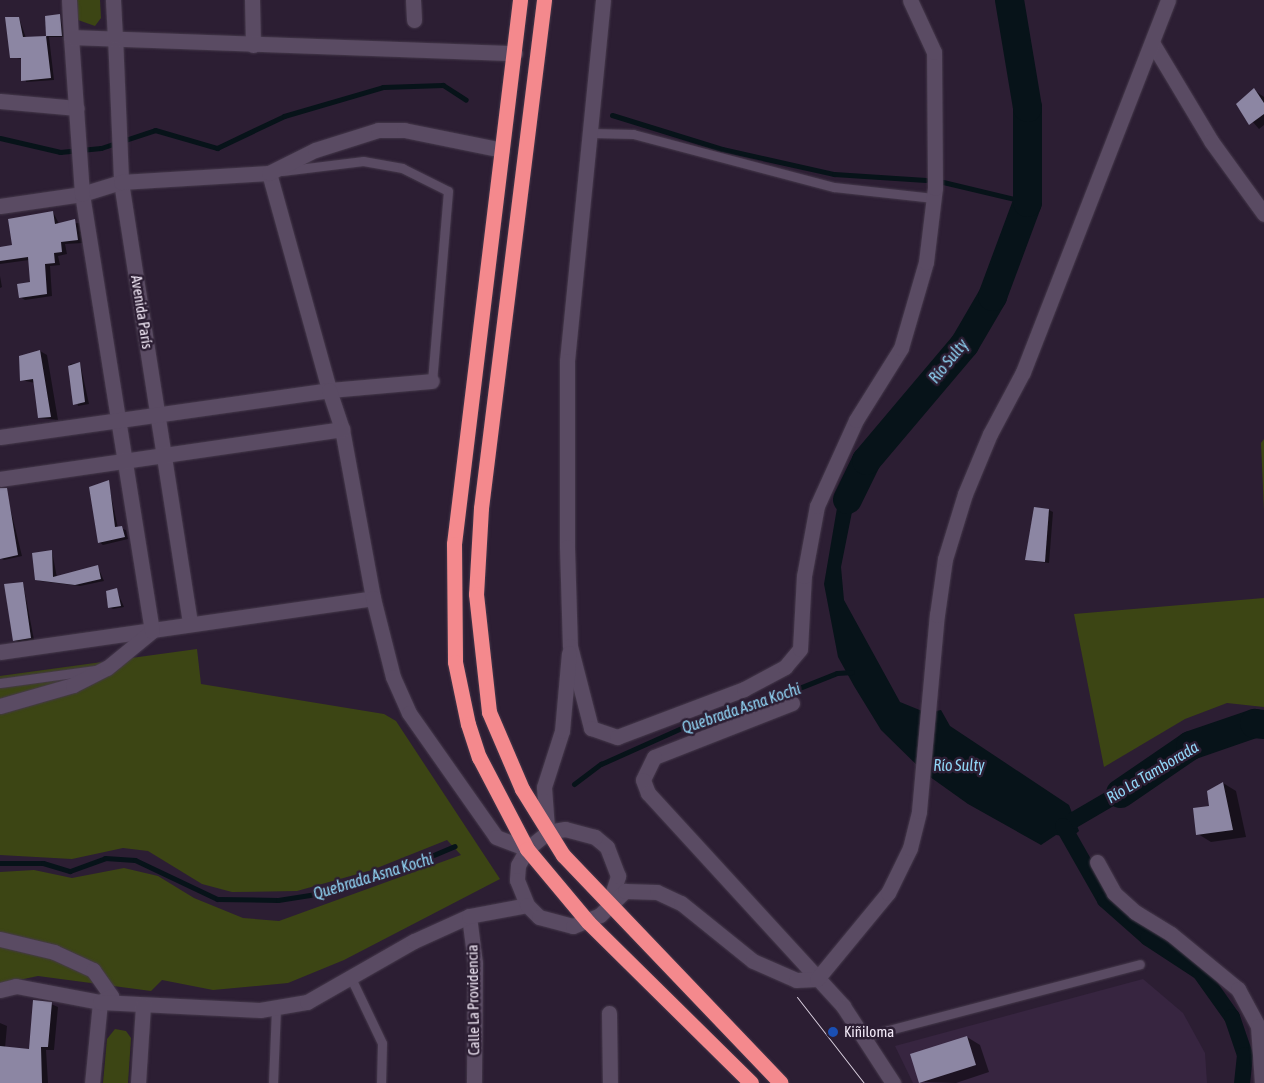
<!DOCTYPE html>
<meta charset="utf-8">
<style>
body{margin:0}
#map{position:relative;width:1264px;height:1083px;overflow:hidden;background:#2c1e33;font-family:"Asap Condensed",sans-serif}
div>[style]{position:absolute}
[style*='--x']{left:calc(var(--x)*1px);top:calc(var(--y)*1px);width:calc(var(--w)*1px);rotate:calc(var(--a)*1deg)}
.built>*{inset:0;background:#372540}
.green>*{inset:0;background:#3c4514}
.water>*{inset:0;background:#071319}
.shadow>*{inset:0;background:#0007}
.stream>*{height:5px;margin:-2.5px;padding:0 2.5px;transform-origin:2.5px;border-radius:2.5px;background:#071319}
.canal>*{height:16px;margin:-8px;padding:0 8px;transform-origin:8px;border-radius:8px;background:#071319}
.river>*{height:29px;margin:-14.5px;padding:0 14.5px;transform-origin:14.5px;border-radius:14.5px;background:#071319}
.building>*{inset:0;background:#8c86a3}
.roads{filter:drop-shadow(0 0 1px #45394b) drop-shadow(0 0 1px #45394b)}
.lane>*{height:9px;margin:-4.5px;padding:0 4.5px;transform-origin:4.5px;border-radius:4.5px;background:#5a4b63}
.street>*{height:15px;margin:-7.5px;padding:0 7.5px;transform-origin:7.5px;border-radius:7.5px;background:#5a4b63}
.secondary>*{height:15px;margin:-7.5px;padding:0 7.5px;transform-origin:7.5px;border-radius:7.5px;background:#5a4b63}
.highway>*{height:15px;margin:-7.5px;padding:0 7.5px;transform-origin:7.5px;border-radius:7.5px;background:#f4898d}
.tram>*{height:1px;margin:-0.5px;padding:0 0.5px;transform-origin:0.5px;border-radius:0.5px;background:#dbd1e0}
.dots>*{width:14px;height:14px;translate:-50% -50%;box-sizing:border-box;border:2px solid #2c1e33;border-radius:50%}
span{translate:-50% -50%;white-space:nowrap;text-align:center;line-height:1.15;-webkit-text-stroke:5px #2c1e33;paint-order:stroke}
.street-label{font-size:15px;color:#f3eaf8}
.poi-label{font-size:15px;color:#f3eaf8}
.left{translate:0 -50%;text-align:left}
.water-label{font-size:16px;color:#91d6f7;font-style:italic}
</style>
<div id="map">
<div class="built">
<i style="clip-path:polygon(1143px 979px,1183px 1013px,1205px 1053px,1207px 1083px,913px 1083px,895px 1046px)"></i>
</div>
<div class="green">
<i style="clip-path:polygon(77px 0,100px 0,101px 18px,95px 26px,78px 20px)"></i>
<i style="clip-path:polygon(1264px 439px,1264px 511px,1261px 443px)"></i>
<i style="clip-path:polygon(1264px 598px,1264px 707px,1227px 703px,1185px 719px,1104px 767px,1074px 614px)"></i>
<i style="clip-path:polygon(197px 649px,201px 684px,384px 714px,396px 721px,500px 879px,344px 960px,288px 983px,213px 990px,162px 980px,151px 991px,38px 976px,0 984px,0 872px,34px 870px,72px 878px,124px 868px,158px 876px,194px 898px,243px 918px,279px 921px,461px 855px,447px 840px,372px 870px,297px 891px,232px 892px,202px 884px,148px 851px,123px 848px,72px 859px,0 855px,0 676px)"></i>
<i style="clip-path:polygon(115px 1029px,126px 1031px,131px 1038px,128px 1083px,103px 1083px,107px 1039px)"></i>
</div>
<div class="water">
<i style="clip-path:polygon(856px 459px,876px 471px,852px 512px,841px 567px,844px 600px,900px 702px,927px 713px,941px 710px,950px 726px,1069px 805px,1079px 831px,1072px 837px,1056px 835px,1041px 845px,968px 804px,926px 774px,881px 730px,854px 686px,838px 657px,824px 584px,837px 508px)"></i>
</div>
<div class="shadow">
<i style="clip-path:polygon(60px 16px,65px 37px,49px 37px,54px 80px,26px 82px,22px 59px,11px 57px,19px 18px,26px 38px,47px 37px,47px 17px)"></i>
<i style="clip-path:polygon(1254px 90px,1264px 97px,1264px 125px,1259px 129px,1237px 104px)"></i>
<i style="clip-path:polygon(53px 212px,59px 224px,80px 223px,83px 243px,65px 244px,67px 254px,58px 256px,60px 265px,50px 266px,52px 296px,25px 300px,20px 297px,31px 283px,29px 260px,0 264px,0 248px,14px 246px)"></i>
<i style="clip-path:polygon(0 276px,2px 287px,0 288px)"></i>
<i style="clip-path:polygon(40px 351px,47px 355px,58px 420px,39px 418px,35px 383px,21px 380px)"></i>
<i style="clip-path:polygon(80px 363px,89px 404px,78px 406px,70px 364px)"></i>
<i style="clip-path:polygon(108px 482px,118px 528px,126px 530px,128px 539px,103px 545px,99px 542px)"></i>
<i style="clip-path:polygon(9px 503px,22px 556px,4px 560px,0 558px,0 506px)"></i>
<i style="clip-path:polygon(1049px 510px,1053px 512px,1049px 563px,1031px 561px,1027px 559px)"></i>
<i style="clip-path:polygon(52px 551px,57px 578px,98px 567px,104px 581px,80px 586px,40px 581px,36px 579px)"></i>
<i style="clip-path:polygon(23px 583px,34px 640px,18px 642px,14px 640px)"></i>
<i style="clip-path:polygon(116px 589px,124px 607px,113px 609px,109px 607px)"></i>
<i style="clip-path:polygon(1223px 783px,1236px 791px,1246px 837px,1211px 842px,1198px 834px)"></i>
<i style="clip-path:polygon(51px 1004px,58px 1007px,54px 1050px,46px 1050px,48px 1083px,20px 1083px,0 1060px,0 1023px,7px 1026px,5px 1048px,30px 1051px)"></i>
<i style="clip-path:polygon(967px 1037px,980px 1045px,989px 1072px,956px 1083px,921px 1082px)"></i>
</div>
<div class="stream">
<i style="--x:612;--y:115;--w:115;--a:17.2"></i>
<i style="--x:722;--y:149;--w:115;--a:12.6"></i>
<i style="--x:834;--y:174;--w:92;--a:3.7"></i>
<i style="--x:0;--y:138;--w:62;--a:13.1"></i>
<i style="--x:60;--y:152;--w:41;--a:-5.6"></i>
<i style="--x:101;--y:148;--w:57;--a:-18.4"></i>
<i style="--x:155;--y:130;--w:65;--a:16.2"></i>
<i style="--x:217;--y:148;--w:74;--a:-25.5"></i>
<i style="--x:284;--y:116;--w:103;--a:-16.3"></i>
<i style="--x:383;--y:87;--w:60;--a:-1.9"></i>
<i style="--x:443;--y:85;--w:27;--a:33"></i>
<i style="--x:943;--y:182;--w:86;--a:13.4"></i>
<i style="--x:574;--y:784;--w:34;--a:-37"></i>
<i style="--x:601;--y:764;--w:93;--a:-24.1"></i>
<i style="--x:686;--y:726;--w:55;--a:-14.8"></i>
<i style="--x:739;--y:712;--w:105;--a:-21.7"></i>
<i style="--x:837;--y:673;--w:15;--a:-4"></i>
<i style="--x:0;--y:863;--w:43;--a:0"></i>
<i style="--x:43;--y:863;--w:28;--a:17"></i>
<i style="--x:70;--y:871;--w:37;--a:-20"></i>
<i style="--x:105;--y:858;--w:30;--a:4"></i>
<i style="--x:135;--y:860;--w:91;--a:25.4"></i>
<i style="--x:217;--y:899;--w:61;--a:0.9"></i>
<i style="--x:278;--y:900;--w:45;--a:-9"></i>
<i style="--x:322;--y:893;--w:72;--a:-16.2"></i>
<i style="--x:391;--y:873;--w:69;--a:-22.9"></i>
</div>
<div class="canal">
<i style="--x:1072;--y:821;--w:56;--a:-30.3"></i>
<i style="--x:1063;--y:826;--w:85;--a:60.4"></i>
<i style="--x:1105;--y:900;--w:57;--a:41.5"></i>
<i style="--x:1148;--y:938;--w:62;--a:33.2"></i>
<i style="--x:1200;--y:972;--w:55;--a:54.6"></i>
<i style="--x:1232;--y:1017;--w:40;--a:71.1"></i>
<i style="--x:1245;--y:1055;--w:28;--a:96"></i>
</div>
<div class="river">
<i style="--x:847;--y:499;--w:43;--a:-64"></i>
<i style="--x:866;--y:460;--w:152;--a:-49.8"></i>
<i style="--x:964;--y:344;--w:56;--a:-59.7"></i>
<i style="--x:992;--y:296;--w:100;--a:-69.6"></i>
<i style="--x:1027;--y:202;--w:95;--a:-90"></i>
<i style="--x:1027;--y:107;--w:109;--a:-99.5"></i>
<i style="--x:1120;--y:793;--w:85;--a:-34.4"></i>
<i style="--x:1190;--y:745;--w:68;--a:-19"></i>
<i style="--x:1254;--y:723;--w:10;--a:6"></i>
</div>
<div class="building">
<i style="clip-path:polygon(60px 14px,62px 36px,46px 36px,45px 16px)"></i>
<i style="clip-path:polygon(5px 17px,19px 17px,23px 37px,46px 36px,51px 78px,21px 81px,21px 58px,10px 58px)"></i>
<i style="clip-path:polygon(1254px 88px,1264px 103px,1264px 114px,1249px 125px,1236px 104px)"></i>
<i style="clip-path:polygon(53px 211px,55px 224px,75px 219px,78px 240px,61px 242px,62px 252px,54px 253px,55px 263px,45px 264px,47px 294px,19px 298px,17px 284px,30px 282px,28px 257px,0 261px,0 247px,12px 245px,8px 219px)"></i>
<i style="clip-path:polygon(40px 350px,51px 417px,38px 418px,33px 379px,20px 381px,19px 356px)"></i>
<i style="clip-path:polygon(80px 362px,85px 402px,73px 405px,68px 366px)"></i>
<i style="clip-path:polygon(109px 480px,115px 527px,122px 526px,125px 537px,98px 543px,89px 487px)"></i>
<i style="clip-path:polygon(0 488px,7px 488px,18px 555px,0 559px)"></i>
<i style="clip-path:polygon(1034px 507px,1049px 509px,1045px 562px,1025px 560px)"></i>
<i style="clip-path:polygon(52px 550px,53px 577px,98px 565px,101px 579px,75px 585px,35px 580px,32px 553px)"></i>
<i style="clip-path:polygon(23px 582px,31px 638px,13px 641px,4px 584px)"></i>
<i style="clip-path:polygon(117px 588px,121px 606px,108px 608px,106px 591px)"></i>
<i style="clip-path:polygon(1223px 782px,1233px 830px,1196px 835px,1193px 808px,1209px 806px,1207px 791px)"></i>
<i style="clip-path:polygon(33px 1000px,52px 1002px,48px 1047px,41px 1047px,42px 1083px,0 1083px,0 1046px,29px 1049px)"></i>
<i style="clip-path:polygon(967px 1036px,976px 1065px,919px 1083px,910px 1054px)"></i>
</div>
<div class="roads">
<div class="lane">
<i style="--x:592;--y:133;--w:41;--a:1.4"></i>
<i style="--x:633;--y:134;--w:208;--a:14.8"></i>
<i style="--x:834;--y:187;--w:100;--a:6.3"></i>
<i style="--x:282;--y:171;--w:82;--a:-7"></i>
<i style="--x:363;--y:161;--w:40;--a:10"></i>
<i style="--x:402;--y:168;--w:51;--a:26.6"></i>
<i style="--x:448;--y:191;--w:191;--a:94.8"></i>
<i style="--x:0;--y:683;--w:96;--a:-7.8"></i>
<i style="--x:350;--y:976;--w:74;--a:64.5"></i>
<i style="--x:382;--y:1043;--w:40;--a:91.4"></i>
<i style="--x:866;--y:1036;--w:283;--a:-14.7"></i>
<i style="--x:273;--y:1083;--w:76;--a:-87.7"></i>
</div>
<div class="street">
<i style="--x:252;--y:0;--w:45;--a:88.7"></i>
<i style="--x:413;--y:0;--w:20;--a:87"></i>
<i style="--x:603;--y:0;--w:363;--a:95.7"></i>
<i style="--x:567;--y:361;--w:186;--a:90"></i>
<i style="--x:567;--y:547;--w:99;--a:88.3"></i>
<i style="--x:570;--y:646;--w:85;--a:75.6"></i>
<i style="--x:591;--y:728;--w:28;--a:19"></i>
<i style="--x:617;--y:737;--w:136;--a:-20.7"></i>
<i style="--x:744;--y:689;--w:47;--a:-28.2"></i>
<i style="--x:785;--y:667;--w:23;--a:-50"></i>
<i style="--x:800;--y:649;--w:73;--a:-86.9"></i>
<i style="--x:804;--y:576;--w:71;--a:-79.5"></i>
<i style="--x:817;--y:506;--w:94;--a:-65.6"></i>
<i style="--x:856;--y:420;--w:85;--a:-58"></i>
<i style="--x:901;--y:348;--w:90;--a:-73.8"></i>
<i style="--x:926;--y:262;--w:75;--a:-83.1"></i>
<i style="--x:935;--y:188;--w:136;--a:-90.4"></i>
<i style="--x:934;--y:52;--w:57;--a:-114.8"></i>
<i style="--x:115;--y:36;--w:146;--a:87.6"></i>
<i style="--x:121;--y:182;--w:446;--a:81.1"></i>
<i style="--x:1153;--y:44;--w:113;--a:59.1"></i>
<i style="--x:1211;--y:141;--w:90;--a:54"></i>
<i style="--x:0;--y:101;--w:77;--a:5.2"></i>
<i style="--x:269;--y:173;--w:225;--a:74.5"></i>
<i style="--x:329;--y:390;--w:103;--a:-5"></i>
<i style="--x:0;--y:206;--w:83;--a:-8.3"></i>
<i style="--x:82;--y:194;--w:41;--a:-17.1"></i>
<i style="--x:121;--y:182;--w:148;--a:-3.5"></i>
<i style="--x:269;--y:173;--w:51;--a:-26.6"></i>
<i style="--x:315;--y:150;--w:66;--a:-17.6"></i>
<i style="--x:378;--y:130;--w:26;--a:0"></i>
<i style="--x:404;--y:130;--w:100;--a:11.5"></i>
<i style="--x:0;--y:652;--w:377;--a:-8.2"></i>
<i style="--x:792;--y:703;--w:148;--a:158.6"></i>
<i style="--x:654;--y:757;--w:25;--a:116"></i>
<i style="--x:643;--y:780;--w:14;--a:69"></i>
<i style="--x:648;--y:793;--w:289;--a:47.5"></i>
<i style="--x:843;--y:1006;--w:92;--a:57"></i>
<i style="--x:0;--y:706;--w:76;--a:-16"></i>
<i style="--x:73;--y:685;--w:38;--a:-27"></i>
<i style="--x:107;--y:668;--w:58;--a:-39.4"></i>
<i style="--x:152;--y:631;--w:443;--a:-99.1"></i>
<i style="--x:82;--y:194;--w:157;--a:-94"></i>
<i style="--x:547;--y:828;--w:41;--a:-94.2"></i>
<i style="--x:544;--y:787;--w:59;--a:-72.2"></i>
<i style="--x:562;--y:731;--w:78;--a:-84.9"></i>
<i style="--x:1097;--y:862;--w:35;--a:61"></i>
<i style="--x:1114;--y:893;--w:28;--a:42"></i>
<i style="--x:1135;--y:912;--w:42;--a:31.4"></i>
<i style="--x:1171;--y:934;--w:87;--a:39.4"></i>
<i style="--x:1238;--y:989;--w:42;--a:61.6"></i>
<i style="--x:1258;--y:1026;--w:57;--a:86"></i>
<i style="--x:469;--y:916;--w:47;--a:82.7"></i>
<i style="--x:475;--y:963;--w:120;--a:90.5"></i>
<i style="--x:0;--y:939;--w:56;--a:13.5"></i>
<i style="--x:54;--y:952;--w:43;--a:24.8"></i>
<i style="--x:93;--y:970;--w:32;--a:55"></i>
<i style="--x:111;--y:996;--w:13;--a:151"></i>
<i style="--x:100;--y:1002;--w:81;--a:95.6"></i>
<i style="--x:0;--y:990;--w:16;--a:-14"></i>
<i style="--x:16;--y:986;--w:86;--a:10.8"></i>
<i style="--x:100;--y:1002;--w:160;--a:2.9"></i>
<i style="--x:260;--y:1010;--w:48;--a:-9.7"></i>
<i style="--x:307;--y:1002;--w:123;--a:-29.7"></i>
<i style="--x:414;--y:941;--w:60;--a:-24.4"></i>
<i style="--x:469;--y:916;--w:59;--a:-10.7"></i>
<i style="--x:609;--y:1013;--w:70;--a:89.2"></i>
<i style="--x:138;--y:1083;--w:78;--a:-86.3"></i>
</div>
<div class="secondary">
<i style="--x:69;--y:0;--w:37;--a:87"></i>
<i style="--x:71;--y:37;--w:444;--a:2.1"></i>
<i style="--x:113;--y:0;--w:36;--a:87"></i>
<i style="--x:0;--y:437;--w:332;--a:-8.1"></i>
<i style="--x:329;--y:390;--w:41;--a:71.6"></i>
<i style="--x:342;--y:429;--w:172;--a:79.6"></i>
<i style="--x:373;--y:598;--w:81;--a:75.8"></i>
<i style="--x:393;--y:677;--w:39;--a:66"></i>
<i style="--x:409;--y:713;--w:151;--a:54.9"></i>
<i style="--x:496;--y:837;--w:33;--a:21"></i>
<i style="--x:0;--y:479;--w:346;--a:-8.3"></i>
<i style="--x:608;--y:907;--w:33;--a:-72"></i>
<i style="--x:618;--y:876;--w:31;--a:-111"></i>
<i style="--x:607;--y:847;--w:16;--a:-140"></i>
<i style="--x:595;--y:837;--w:31;--a:-165"></i>
<i style="--x:565;--y:829;--w:17;--a:170"></i>
<i style="--x:548;--y:832;--w:27;--a:141"></i>
<i style="--x:527;--y:849;--w:18;--a:119"></i>
<i style="--x:518;--y:865;--w:15;--a:94"></i>
<i style="--x:517;--y:880;--w:27;--a:68"></i>
<i style="--x:527;--y:905;--w:17;--a:45"></i>
<i style="--x:539;--y:917;--w:35;--a:15"></i>
<i style="--x:573;--y:926;--w:29;--a:-22"></i>
<i style="--x:600;--y:915;--w:35;--a:-44"></i>
<i style="--x:625;--y:891;--w:32;--a:2"></i>
<i style="--x:657;--y:892;--w:26;--a:25"></i>
<i style="--x:681;--y:903;--w:92;--a:38.9"></i>
<i style="--x:753;--y:961;--w:47;--a:23.8"></i>
<i style="--x:796;--y:980;--w:21;--a:-3"></i>
<i style="--x:817;--y:979;--w:112;--a:-50.5"></i>
<i style="--x:888;--y:893;--w:50;--a:-63.9"></i>
<i style="--x:910;--y:848;--w:38;--a:-76"></i>
<i style="--x:919;--y:811;--w:197;--a:-84.8"></i>
<i style="--x:937;--y:615;--w:57;--a:-81.9"></i>
<i style="--x:945;--y:559;--w:68;--a:-72.9"></i>
<i style="--x:965;--y:494;--w:65;--a:-67.4"></i>
<i style="--x:990;--y:434;--w:70;--a:-62"></i>
<i style="--x:1023;--y:372;--w:399;--a:-68.7"></i>
</div>
<div class="highway">
<i style="--x:520;--y:0;--w:548;--a:96.92"></i>
<i style="--x:454;--y:544;--w:118;--a:89.5"></i>
<i style="--x:455;--y:662;--w:63;--a:78.2"></i>
<i style="--x:468;--y:724;--w:35;--a:72"></i>
<i style="--x:479;--y:757;--w:104;--a:62.4"></i>
<i style="--x:527;--y:849;--w:95;--a:50.1"></i>
<i style="--x:588;--y:922;--w:229;--a:44.6"></i>
<i style="--x:544;--y:0;--w:512;--a:97.07"></i>
<i style="--x:481;--y:508;--w:86;--a:93.3"></i>
<i style="--x:476;--y:594;--w:119;--a:83.7"></i>
<i style="--x:489;--y:712;--w:84;--a:66.8"></i>
<i style="--x:522;--y:789;--w:78;--a:58.2"></i>
<i style="--x:563;--y:855;--w:315;--a:46.3"></i>
</div>
</div>
<div class="tram">
<i style="--x:797;--y:997;--w:109;--a:52.1"></i>
</div>
<div class="dots">
<i style="left:833px;top:1032px;background:#1a4fb4"></i>
</div>
<div class="street-label">
<span style="left:142px;top:312px;rotate:81deg">Avenida París</span>
<span style="left:473px;top:1000px;rotate:-91deg">Calle La Providencia</span>
</div>
<div class="poi-label">
<span class="left" style="left:844px;top:1032px">Kiñiloma</span>
</div>
<div class="water-label">
<span style="left:948px;top:361px;rotate:-51deg">Río Sulty</span>
<span style="left:741px;top:708px;rotate:-19deg">Quebrada Asna Kochi</span>
<span style="left:959px;top:765px">Río Sulty</span>
<span style="left:1152px;top:772px;rotate:-31deg">Río La Tamborada</span>
<span style="left:373px;top:876px;rotate:-17deg">Quebrada Asna Kochi</span>
</div>
</div>
